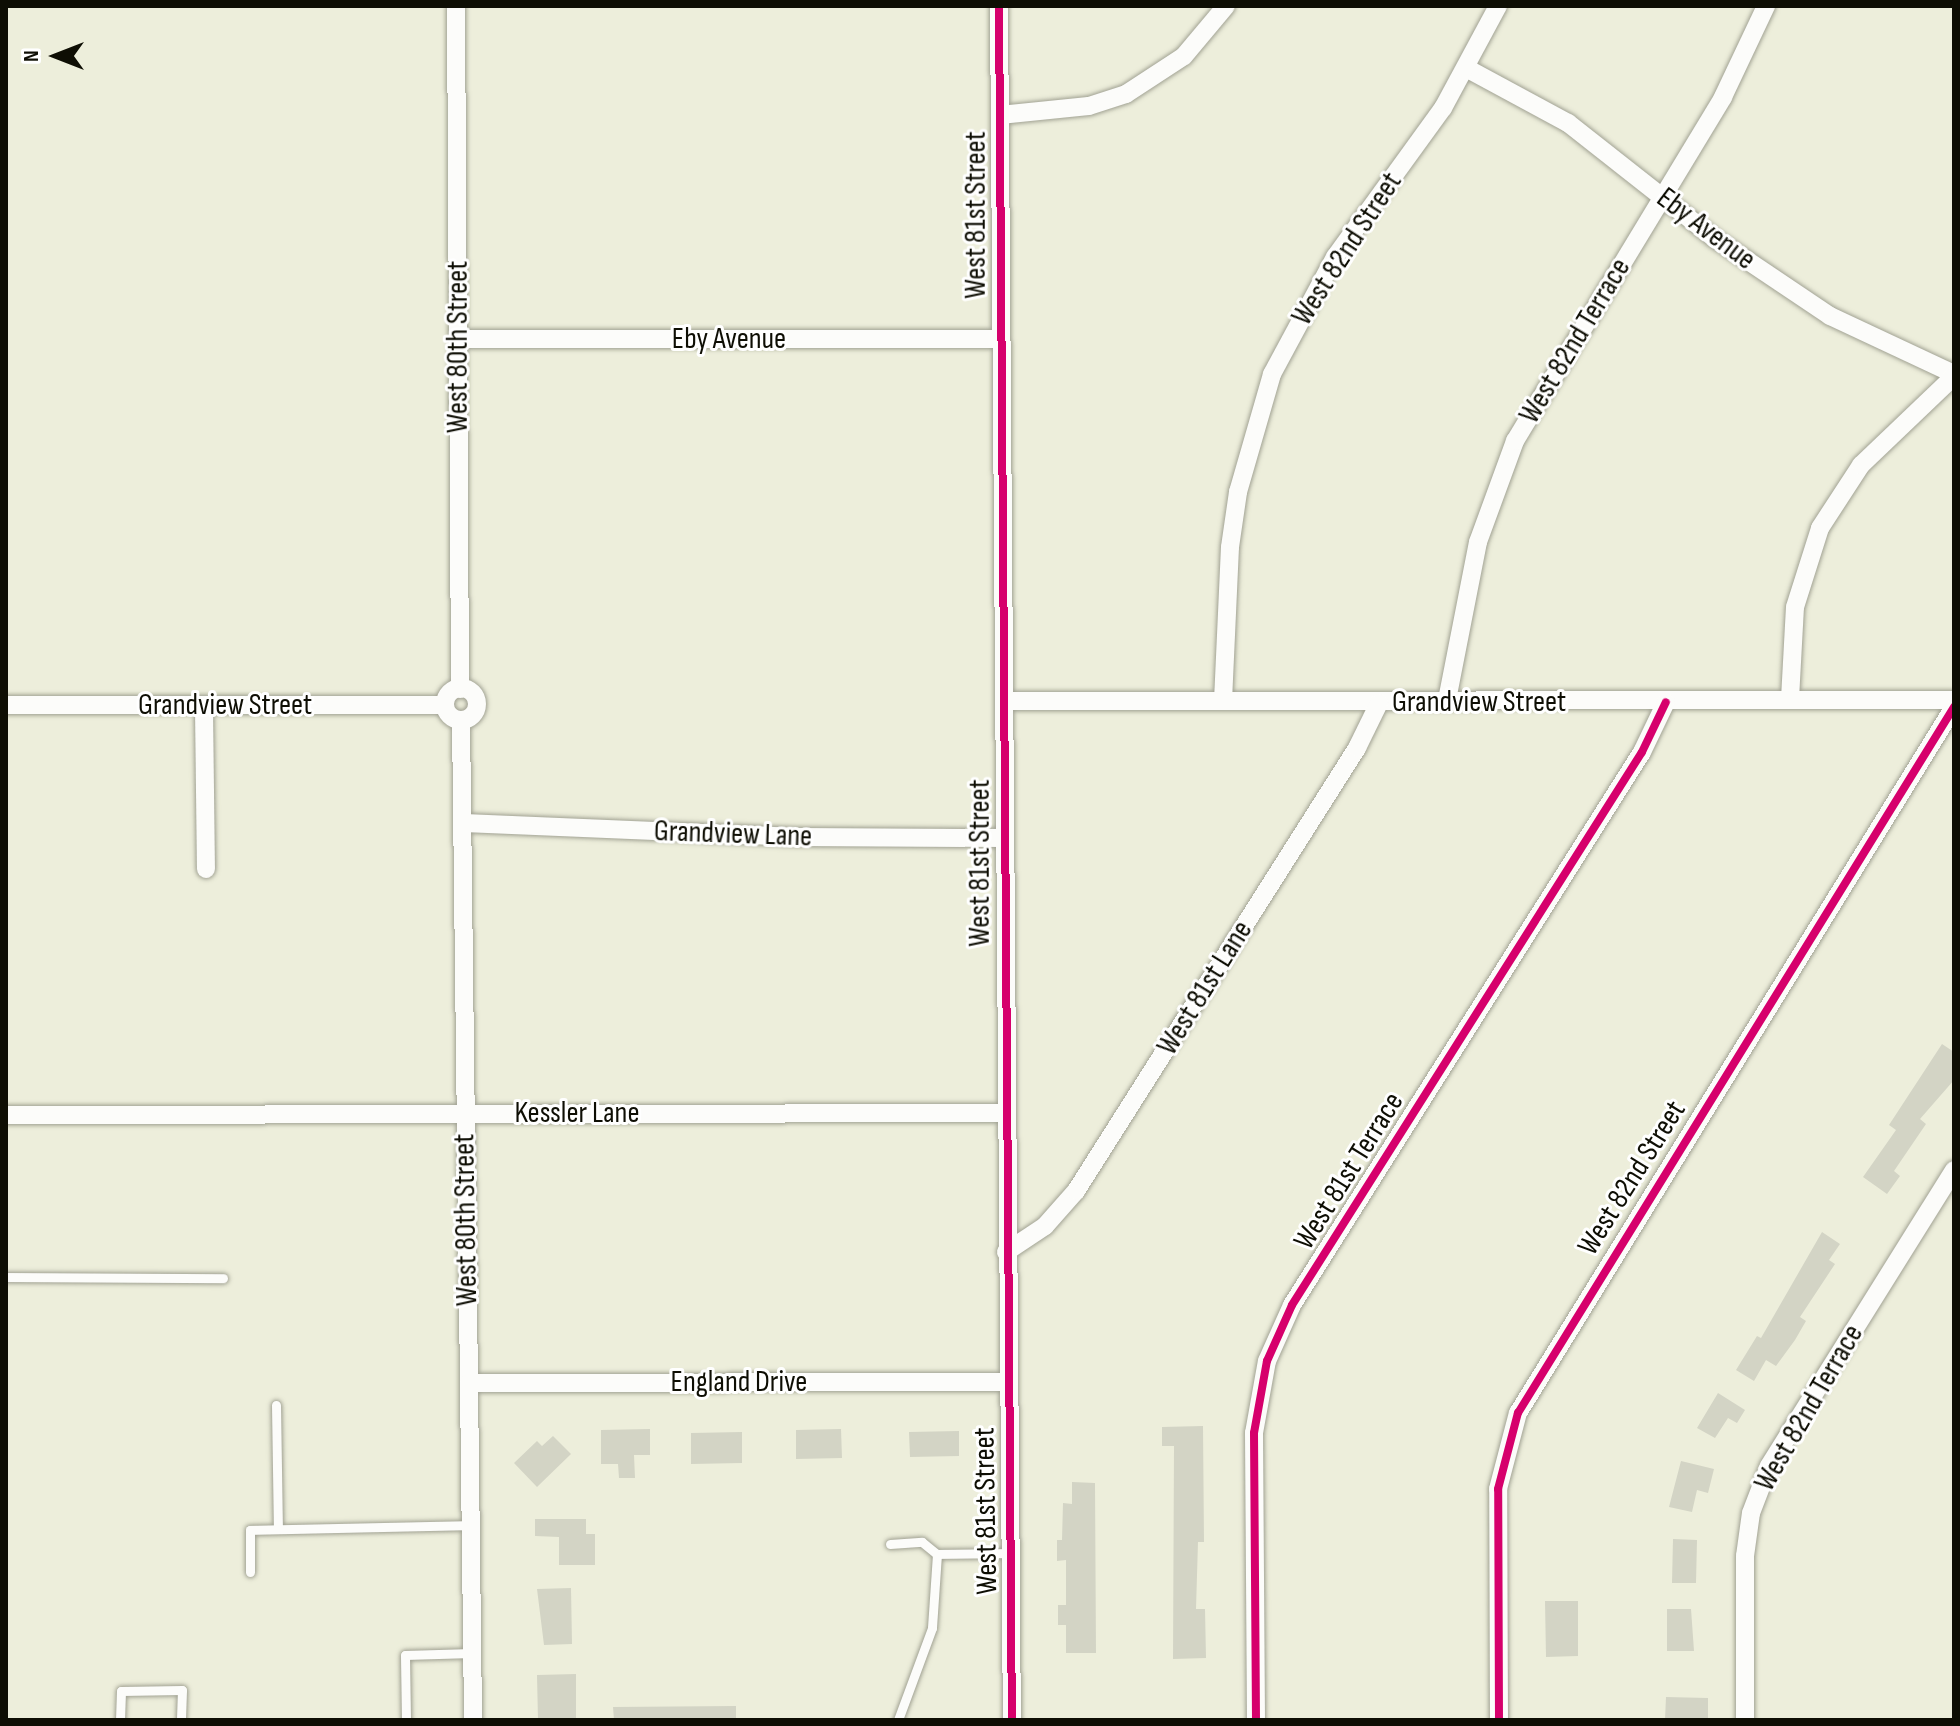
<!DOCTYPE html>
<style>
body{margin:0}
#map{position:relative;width:1960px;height:1726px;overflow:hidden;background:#edeedb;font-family:"Sofia Sans Condensed",sans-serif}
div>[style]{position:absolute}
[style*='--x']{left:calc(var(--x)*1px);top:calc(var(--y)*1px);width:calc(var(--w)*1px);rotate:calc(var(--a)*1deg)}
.building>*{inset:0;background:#d3d4c5}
.roads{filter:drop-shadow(0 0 2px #a1a293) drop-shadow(0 0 2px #a1a293)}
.lane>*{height:9px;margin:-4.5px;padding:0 4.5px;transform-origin:4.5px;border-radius:4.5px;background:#fcfcfa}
.street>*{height:18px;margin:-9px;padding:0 9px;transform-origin:9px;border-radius:9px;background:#fcfcfa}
.street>.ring{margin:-9px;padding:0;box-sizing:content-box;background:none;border:18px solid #fcfcfa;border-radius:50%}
.cycleway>*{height:8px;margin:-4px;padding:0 4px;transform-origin:4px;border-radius:4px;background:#d6006c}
span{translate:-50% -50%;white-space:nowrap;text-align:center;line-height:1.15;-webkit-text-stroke:6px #fff;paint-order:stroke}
.street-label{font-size:30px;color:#0e0e04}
.frame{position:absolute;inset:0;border:8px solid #0e0e04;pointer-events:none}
.north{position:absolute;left:16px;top:16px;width:80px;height:80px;-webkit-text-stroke:6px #fff;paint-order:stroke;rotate:270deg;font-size:22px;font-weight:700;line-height:32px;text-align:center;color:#0e0e04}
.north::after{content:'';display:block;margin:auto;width:28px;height:36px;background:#0e0e04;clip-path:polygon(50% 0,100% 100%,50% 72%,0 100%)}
</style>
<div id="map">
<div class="building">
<i style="clip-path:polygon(1942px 1044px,1954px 1052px,1954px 1080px,1920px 1119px,1926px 1124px,1894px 1171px,1900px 1176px,1887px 1194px,1863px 1177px,1896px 1130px,1889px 1125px)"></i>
<i style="clip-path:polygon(1822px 1232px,1840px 1244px,1829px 1260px,1835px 1264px,1800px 1317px,1806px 1321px,1795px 1340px,1776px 1366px,1766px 1360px,1754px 1381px,1736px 1370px,1757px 1336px,1761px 1338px)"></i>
<i style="clip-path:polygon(1718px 1393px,1745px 1410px,1737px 1423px,1728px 1418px,1715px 1438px,1697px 1428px)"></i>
<i style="clip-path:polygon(1203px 1426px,1204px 1542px,1198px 1542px,1196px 1609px,1205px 1609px,1206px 1658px,1173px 1659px,1174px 1446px,1162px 1446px,1162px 1427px)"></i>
<i style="clip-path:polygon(650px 1429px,650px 1455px,634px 1455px,635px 1478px,619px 1478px,618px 1464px,601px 1464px,601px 1430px)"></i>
<i style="clip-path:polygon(841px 1429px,842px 1458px,796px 1459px,796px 1430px)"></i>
<i style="clip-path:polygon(959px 1431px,959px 1456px,910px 1457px,909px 1432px)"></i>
<i style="clip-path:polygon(742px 1432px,742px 1463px,691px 1464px,691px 1433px)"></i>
<i style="clip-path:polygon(553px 1436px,571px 1454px,537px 1487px,514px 1463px,537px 1441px,542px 1446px)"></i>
<i style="clip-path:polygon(1681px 1461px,1714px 1469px,1708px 1493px,1697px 1490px,1692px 1512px,1669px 1507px)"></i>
<i style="clip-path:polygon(1072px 1482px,1095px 1483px,1096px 1653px,1066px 1653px,1066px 1625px,1058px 1625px,1058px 1605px,1066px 1605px,1066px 1560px,1057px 1561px,1057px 1540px,1062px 1540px,1063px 1503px,1072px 1504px)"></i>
<i style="clip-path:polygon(535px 1519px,586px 1519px,586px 1534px,595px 1534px,595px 1565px,559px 1565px,559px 1537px,535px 1536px)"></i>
<i style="clip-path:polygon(1673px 1539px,1697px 1540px,1696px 1583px,1672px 1583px)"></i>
<i style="clip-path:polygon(571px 1588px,572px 1644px,544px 1645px,537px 1589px)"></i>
<i style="clip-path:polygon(1545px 1601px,1578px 1601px,1578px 1656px,1546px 1657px)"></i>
<i style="clip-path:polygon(1667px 1609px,1691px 1609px,1694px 1651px,1667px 1651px)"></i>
<i style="clip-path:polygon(576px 1674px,576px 1720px,538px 1720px,537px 1675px)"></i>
<i style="clip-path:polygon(1666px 1697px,1708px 1698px,1708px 1720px,1665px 1720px)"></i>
<i style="clip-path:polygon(736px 1706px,736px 1720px,614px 1720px,613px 1707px)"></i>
</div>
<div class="roads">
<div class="lane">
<i style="--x:6;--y:1277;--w:217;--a:0.3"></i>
<i style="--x:276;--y:1405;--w:124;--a:89.1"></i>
<i style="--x:890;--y:1544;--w:32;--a:-4"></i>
<i style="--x:922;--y:1542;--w:19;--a:39"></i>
<i style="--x:937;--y:1554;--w:74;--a:93.9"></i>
<i style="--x:932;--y:1628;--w:98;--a:110.3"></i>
<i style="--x:937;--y:1554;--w:73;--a:-0.8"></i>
<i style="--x:250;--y:1572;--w:42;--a:-90"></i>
<i style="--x:250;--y:1530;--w:221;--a:-1.3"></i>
<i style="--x:120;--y:1720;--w:29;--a:-88"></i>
<i style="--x:121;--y:1691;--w:61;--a:-0.9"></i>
<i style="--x:182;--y:1690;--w:30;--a:92"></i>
<i style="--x:406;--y:1720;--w:65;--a:-90.9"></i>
<i style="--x:405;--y:1655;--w:67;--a:-1.7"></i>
</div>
<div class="street">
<i style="--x:456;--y:6;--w:683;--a:89.66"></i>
<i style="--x:999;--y:6;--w:1714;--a:89.57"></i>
<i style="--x:1468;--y:69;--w:114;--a:28.4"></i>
<i style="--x:1568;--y:123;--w:186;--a:38.2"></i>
<i style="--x:1714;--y:238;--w:140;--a:33.9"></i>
<i style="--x:1830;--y:316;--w:137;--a:25.1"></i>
<i style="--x:1000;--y:115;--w:89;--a:-5.8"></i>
<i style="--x:1089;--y:106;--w:39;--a:-18"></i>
<i style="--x:1126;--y:94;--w:69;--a:-33.2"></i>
<i style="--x:1184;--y:56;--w:65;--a:-50"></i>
<i style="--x:458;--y:339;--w:542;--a:0"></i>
<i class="ring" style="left:445px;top:688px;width:14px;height:14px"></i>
<i style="--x:1790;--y:699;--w:92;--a:-86.9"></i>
<i style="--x:1795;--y:607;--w:83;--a:-72.4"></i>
<i style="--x:1820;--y:528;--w:75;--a:-56.9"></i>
<i style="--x:1861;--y:465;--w:129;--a:-43.7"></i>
<i style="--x:1447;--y:700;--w:161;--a:-78.9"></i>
<i style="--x:1478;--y:542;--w:108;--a:-69.9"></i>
<i style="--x:1515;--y:441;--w:402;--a:-58.8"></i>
<i style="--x:1723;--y:97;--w:101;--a:-64.7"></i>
<i style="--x:1004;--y:701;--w:950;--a:-0.06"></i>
<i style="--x:1223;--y:701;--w:154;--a:-87.4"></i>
<i style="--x:1230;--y:547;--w:56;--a:-81.7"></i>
<i style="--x:1238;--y:492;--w:123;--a:-73.9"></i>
<i style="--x:1272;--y:374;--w:133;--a:-61.7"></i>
<i style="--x:1335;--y:257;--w:184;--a:-54.1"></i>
<i style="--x:1443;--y:108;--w:116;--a:-61.7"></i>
<i style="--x:6;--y:705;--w:439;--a:0"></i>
<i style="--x:204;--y:709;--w:160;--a:89.3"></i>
<i style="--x:461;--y:720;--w:1000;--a:89.31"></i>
<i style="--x:464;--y:823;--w:334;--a:2.4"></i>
<i style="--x:798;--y:837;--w:205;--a:0.3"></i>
<i style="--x:6;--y:1115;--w:999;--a:-0.11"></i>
<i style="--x:1006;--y:1252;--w:47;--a:-33.7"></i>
<i style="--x:1045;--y:1226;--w:47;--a:-48.5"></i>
<i style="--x:1076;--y:1191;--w:525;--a:-57.61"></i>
<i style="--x:1357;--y:748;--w:50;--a:-63.9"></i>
<i style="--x:469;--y:1383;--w:539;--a:-0.11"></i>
<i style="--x:1256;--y:1720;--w:287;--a:-90.4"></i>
<i style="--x:1254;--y:1433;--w:73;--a:-79.8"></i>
<i style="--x:1267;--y:1361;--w:61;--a:-65.9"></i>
<i style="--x:1292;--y:1305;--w:654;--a:-57.67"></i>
<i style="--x:1642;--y:752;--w:55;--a:-64.4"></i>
<i style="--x:1499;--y:1720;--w:231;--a:-90.2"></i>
<i style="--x:1498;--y:1489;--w:79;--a:-75.3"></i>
<i style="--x:1518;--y:1413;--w:830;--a:-58.3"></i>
<i style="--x:1745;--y:1720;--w:164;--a:-90"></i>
<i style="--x:1745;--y:1556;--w:43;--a:-82.1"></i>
<i style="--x:1751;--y:1513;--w:50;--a:-69"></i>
<i style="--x:1769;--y:1466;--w:349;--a:-58"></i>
</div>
</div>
<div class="cycleway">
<i style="--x:999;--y:6;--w:1714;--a:89.57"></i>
<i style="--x:1256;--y:1720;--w:287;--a:-90.4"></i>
<i style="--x:1254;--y:1433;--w:73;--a:-79.8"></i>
<i style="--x:1267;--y:1361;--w:61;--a:-65.9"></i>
<i style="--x:1292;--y:1305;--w:654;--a:-57.67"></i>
<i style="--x:1642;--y:752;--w:55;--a:-64.4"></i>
<i style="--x:1499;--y:1720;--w:231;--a:-90.2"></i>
<i style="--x:1498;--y:1489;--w:79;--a:-75.3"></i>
<i style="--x:1518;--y:1413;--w:830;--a:-58.3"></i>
</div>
<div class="street-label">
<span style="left:976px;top:215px;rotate:-90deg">West 81st Street</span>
<span style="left:1706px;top:229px;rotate:37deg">Eby Avenue</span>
<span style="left:1347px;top:249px;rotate:-57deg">West 82nd Street</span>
<span style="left:729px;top:339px">Eby Avenue</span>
<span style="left:1575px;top:341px;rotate:-59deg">West 82nd Terrace</span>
<span style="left:458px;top:347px;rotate:-90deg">West 80th Street</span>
<span style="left:1479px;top:702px">Grandview Street</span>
<span style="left:225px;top:705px">Grandview Street</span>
<span style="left:733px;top:834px;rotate:2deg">Grandview Lane</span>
<span style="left:980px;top:863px;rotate:-90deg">West 81st Street</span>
<span style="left:1205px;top:988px;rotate:-58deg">West 81st Lane</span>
<span style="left:577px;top:1113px">Kessler Lane</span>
<span style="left:1349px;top:1171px;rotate:-58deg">West 81st Terrace</span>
<span style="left:1632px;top:1178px;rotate:-58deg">West 82nd Street</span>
<span style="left:466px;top:1220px;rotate:-91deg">West 80th Street</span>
<span style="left:739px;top:1382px">England Drive</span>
<span style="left:1809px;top:1408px;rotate:-60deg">West 82nd Terrace</span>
<span style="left:986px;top:1511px;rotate:-91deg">West 81st Street</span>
</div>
<div class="frame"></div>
<div class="north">N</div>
</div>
